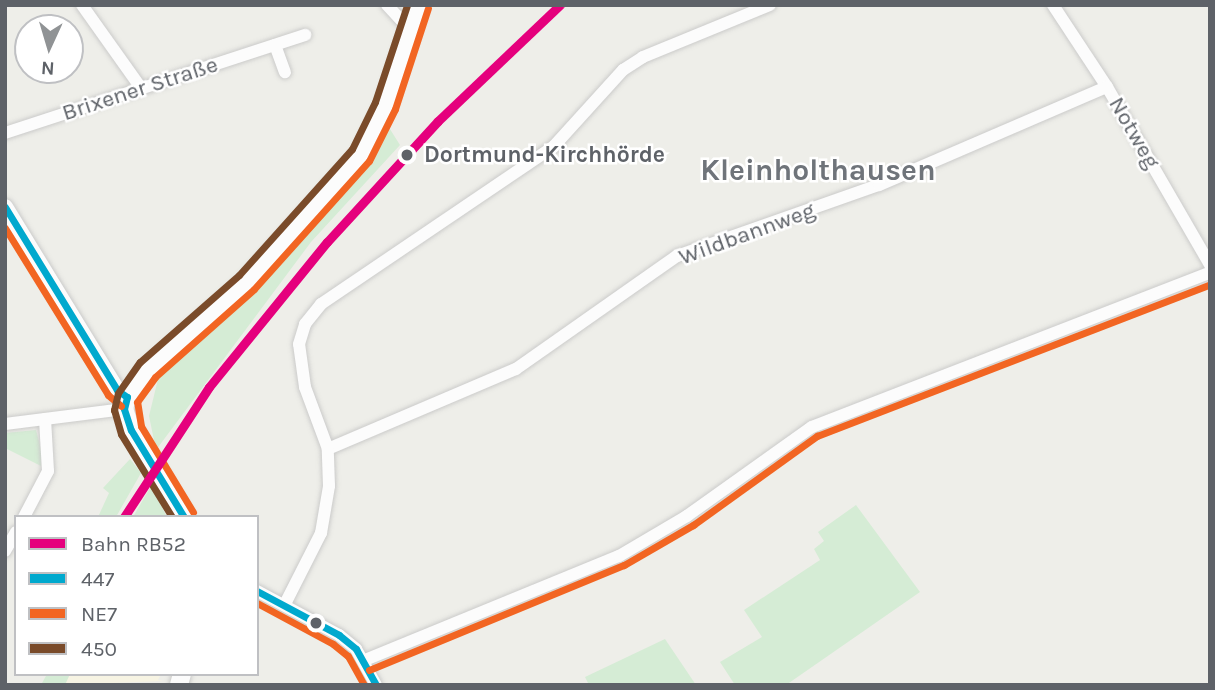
<!DOCTYPE html>
<meta charset="utf-8">
<style>
body{margin:0}
#map{position:relative;width:1215px;height:690px;overflow:hidden;background:#eeeee9;font-family:Karla,sans-serif}
div>[style]{position:absolute}
[style*='--x']{left:calc(var(--x)*1px);top:calc(var(--y)*1px);width:calc(var(--w)*1px);rotate:calc(var(--a)*1deg)}
.commercial>*{inset:0;background:#f7f4e3}
.green>*{inset:0;background:#d5ecd5}
.roads{filter:drop-shadow(0 0 2px #cbcbca) drop-shadow(0 0 2px #cbcbca)}
.minor>*{height:12px;margin:-6px;padding:0 6px;transform-origin:6px;border-radius:6px;background:#fcfcfc}
.tertiary>*{height:16px;margin:-8px;padding:0 8px;transform-origin:8px;border-radius:8px;background:#fcfcfc}
.secondary>*{height:18px;margin:-9px;padding:0 9px;transform-origin:9px;border-radius:9px;background:#fcfcfc}
.bus-1>*{height:7px;margin:-3.5px;padding:0 3.5px;transform-origin:3.5px;border-radius:3.5px;background:#00a9ce}
.bus-2>*{height:7px;margin:-3.5px;padding:0 3.5px;transform-origin:3.5px;border-radius:3.5px;background:#f26522}
.bus-3>*{height:7px;margin:-3.5px;padding:0 3.5px;transform-origin:3.5px;border-radius:3.5px;background:#7a4b2a}
.rail-1>*{height:9px;margin:-4.5px;padding:0 4.5px;transform-origin:4.5px;border-radius:4.5px;background:#e5007d}
.dots>*{width:19px;height:19px;translate:-50% -50%;box-sizing:border-box;border:4px solid #fff;border-radius:50%}
span{translate:-50% -50%;white-space:nowrap;text-align:center;line-height:1.15;-webkit-text-stroke:5px #fff;paint-order:stroke}
.street-label{font-size:23px;color:#5e6268}
.stop-label{font-size:23px;color:#5e6268;font-weight:700}
.left{translate:0 -50%;text-align:left}
.district-label{font-size:30px;color:#6f747a;font-weight:700}
.frame{position:absolute;inset:0;border:7px solid #5e6268;pointer-events:none}
.legend{position:absolute;left:14px;top:515px;width:245px;height:161px;box-sizing:border-box;background:#fff;border:2px solid #bfc0c3;margin:0;padding:9px 12px;list-style:none;font-size:21px;color:#5e6268}
.legend li{display:flex;align-items:center;gap:14px;height:35px}
.legend b{width:35px;border:2px solid #bfc0c3}
.north{position:absolute;left:14px;top:14px;width:70px;height:70px;box-sizing:border-box;background:#fff;border:2px solid #bfc0c3;border-radius:50%;rotate:184deg;font-size:19px;font-weight:700;line-height:28px;text-align:center;color:#5e6268}
.north::after{content:'';display:block;margin:auto;width:24px;height:32px;background:#909395;clip-path:polygon(50% 0,100% 100%,50% 72%,0 100%)}
</style>
<div id="map">
<div class="commercial">
<i style="clip-path:polygon(69px 674px,161px 674px,158px 680px,163px 681px,63px 685px)"></i>
</div>
<div class="green">
<i style="clip-path:polygon(388px 126px,400px 145px,311px 242px,156px 450px,149px 416px,159px 375px,264px 277px,371px 158px)"></i>
<i style="clip-path:polygon(36px 430px,42px 453px,41px 466px,5px 448px,5px 433px)"></i>
<i style="clip-path:polygon(130px 459px,141px 473px,116px 517px,98px 517px,109px 493px,103px 488px)"></i>
<i style="clip-path:polygon(151px 486px,167px 517px,133px 517px)"></i>
<i style="clip-path:polygon(856px 505px,920px 592px,786px 685px,735px 685px,720px 662px,762px 637px,744px 610px,820px 560px,814px 549px,824px 541px,818px 532px)"></i>
<i style="clip-path:polygon(665px 639px,696px 685px,589px 685px,585px 677px)"></i>
<i style="clip-path:polygon(47px 674px,70px 674px,65px 685px,41px 685px)"></i>
</div>
<div class="roads">
<div class="minor">
<i style="--x:82;--y:5;--w:102;--a:54.6"></i>
<i style="--x:387;--y:5;--w:34;--a:47"></i>
<i style="--x:1053;--y:5;--w:98;--a:56.6"></i>
<i style="--x:1107;--y:87;--w:206;--a:59.9"></i>
<i style="--x:275;--y:45;--w:29;--a:70"></i>
<i style="--x:5;--y:133;--w:316;--a:-18.1"></i>
<i style="--x:5;--y:424;--w:120;--a:-7.2"></i>
<i style="--x:328;--y:449;--w:204;--a:-23.1"></i>
<i style="--x:516;--y:369;--w:197;--a:-35.1"></i>
<i style="--x:677;--y:256;--w:214;--a:-19.4"></i>
<i style="--x:879;--y:185;--w:248;--a:-23.3"></i>
<i style="--x:24;--y:517;--w:52;--a:-62.4"></i>
<i style="--x:48;--y:471;--w:52;--a:-93.3"></i>
<i style="--x:5;--y:551;--w:22;--a:-60"></i>
<i style="--x:257;--y:591;--w:93;--a:28.2"></i>
<i style="--x:339;--y:635;--w:22;--a:39"></i>
<i style="--x:356;--y:649;--w:41;--a:60.9"></i>
<i style="--x:285;--y:604;--w:80;--a:-63.1"></i>
<i style="--x:321;--y:533;--w:48;--a:-80.3"></i>
<i style="--x:329;--y:486;--w:37;--a:-92"></i>
<i style="--x:328;--y:449;--w:66;--a:-110.4"></i>
<i style="--x:305;--y:387;--w:43;--a:-97.9"></i>
<i style="--x:299;--y:344;--w:21;--a:-73"></i>
<i style="--x:305;--y:324;--w:26;--a:-51"></i>
<i style="--x:321;--y:304;--w:282;--a:-34.1"></i>
<i style="--x:554;--y:146;--w:103;--a:-47.8"></i>
<i style="--x:623;--y:70;--w:24;--a:-33"></i>
<i style="--x:643;--y:57;--w:137;--a:-22.3"></i>
<i style="--x:365;--y:660;--w:274;--a:-22.3"></i>
<i style="--x:619;--y:556;--w:79;--a:-30.5"></i>
<i style="--x:687;--y:516;--w:153;--a:-35.5"></i>
<i style="--x:812;--y:427;--w:427;--a:-21.2"></i>
</div>
<div class="tertiary">
<i style="--x:5;--y:207;--w:215;--a:58.5"></i>
<i style="--x:117;--y:390;--w:12;--a:35"></i>
</div>
<div class="secondary">
<i style="--x:184;--y:517;--w:102;--a:-121.3"></i>
<i style="--x:131;--y:430;--w:22;--a:-108"></i>
<i style="--x:124;--y:409;--w:12;--a:-76"></i>
<i style="--x:127;--y:397;--w:34;--a:-53"></i>
<i style="--x:147;--y:370;--w:132;--a:-41.6"></i>
<i style="--x:246;--y:282;--w:171;--a:-47.8"></i>
<i style="--x:361;--y:155;--w:55;--a:-63.9"></i>
<i style="--x:385;--y:106;--w:106;--a:-71.9"></i>
<i style="--x:179;--y:685;--w:11;--a:-75"></i>
</div>
</div>
<div class="bus-1">
<i style="--x:5;--y:207;--w:215;--a:58.5"></i>
<i style="--x:117;--y:390;--w:12;--a:35"></i>
<i style="--x:127;--y:397;--w:12;--a:104"></i>
<i style="--x:124;--y:409;--w:22;--a:72"></i>
<i style="--x:131;--y:430;--w:102;--a:58.7"></i>
<i style="--x:257;--y:591;--w:93;--a:28.2"></i>
<i style="--x:339;--y:635;--w:22;--a:39"></i>
<i style="--x:356;--y:649;--w:41;--a:60.9"></i>
</div>
<div class="bus-2">
<i style="--x:5;--y:228;--w:196;--a:58.3"></i>
<i style="--x:108;--y:395;--w:17;--a:40"></i>
<i style="--x:193;--y:512;--w:100;--a:-121.2"></i>
<i style="--x:141;--y:426;--w:24;--a:-99"></i>
<i style="--x:137;--y:402;--w:31;--a:-54"></i>
<i style="--x:155;--y:377;--w:132;--a:-41.6"></i>
<i style="--x:254;--y:289;--w:172;--a:-48.1"></i>
<i style="--x:369;--y:161;--w:58;--a:-63.4"></i>
<i style="--x:395;--y:109;--w:106;--a:-71.9"></i>
<i style="--x:257;--y:603;--w:86;--a:28.3"></i>
<i style="--x:333;--y:644;--w:19;--a:39"></i>
<i style="--x:348;--y:656;--w:33;--a:61"></i>
<i style="--x:369;--y:670;--w:276;--a:-22.4"></i>
<i style="--x:624;--y:565;--w:80;--a:-30.1"></i>
<i style="--x:693;--y:525;--w:153;--a:-35.7"></i>
<i style="--x:817;--y:436;--w:421;--a:-21.1"></i>
</div>
<div class="bus-3">
<i style="--x:172;--y:517;--w:97;--a:-121.6"></i>
<i style="--x:121;--y:434;--w:25;--a:-106"></i>
<i style="--x:114;--y:410;--w:17;--a:-77"></i>
<i style="--x:118;--y:393;--w:38;--a:-55"></i>
<i style="--x:140;--y:362;--w:132;--a:-41.3"></i>
<i style="--x:239;--y:275;--w:169;--a:-48.1"></i>
<i style="--x:352;--y:149;--w:52;--a:-63.9"></i>
<i style="--x:375;--y:102;--w:102;--a:-71.7"></i>
</div>
<div class="rail-1">
<i style="--x:124;--y:517;--w:155;--a:-56.8"></i>
<i style="--x:209;--y:387;--w:187;--a:-50.9"></i>
<i style="--x:327;--y:242;--w:164;--a:-47.5"></i>
<i style="--x:438;--y:121;--w:168;--a:-43.6"></i>
</div>
<div class="dots">
<i style="left:407px;top:155px;background:#5e6268"></i>
<i style="left:316px;top:623px;background:#5e6268"></i>
</div>
<div class="street-label">
<span style="left:140px;top:89px;rotate:-18deg">Brixener Straße</span>
<span style="left:1134px;top:133px;rotate:60deg">Notweg</span>
<span style="left:747px;top:234px;rotate:-20deg">Wildbannweg</span>
</div>
<div class="stop-label">
<span class="left" style="left:424px;top:155px">Dortmund-Kirchhörde</span>
</div>
<div class="district-label">
<span style="left:818px;top:170px">Kleinholthausen</span>
</div>
<div class="frame"></div>
<ul class="legend">
<li><b style="height:9px;background:#e5007d"></b>Bahn RB52</li>
<li><b style="height:9px;background:#00a9ce"></b>447</li>
<li><b style="height:9px;background:#f26522"></b>NE7</li>
<li><b style="height:9px;background:#7a4b2a"></b>450</li>
</ul>
<div class="north">N</div>
</div>
